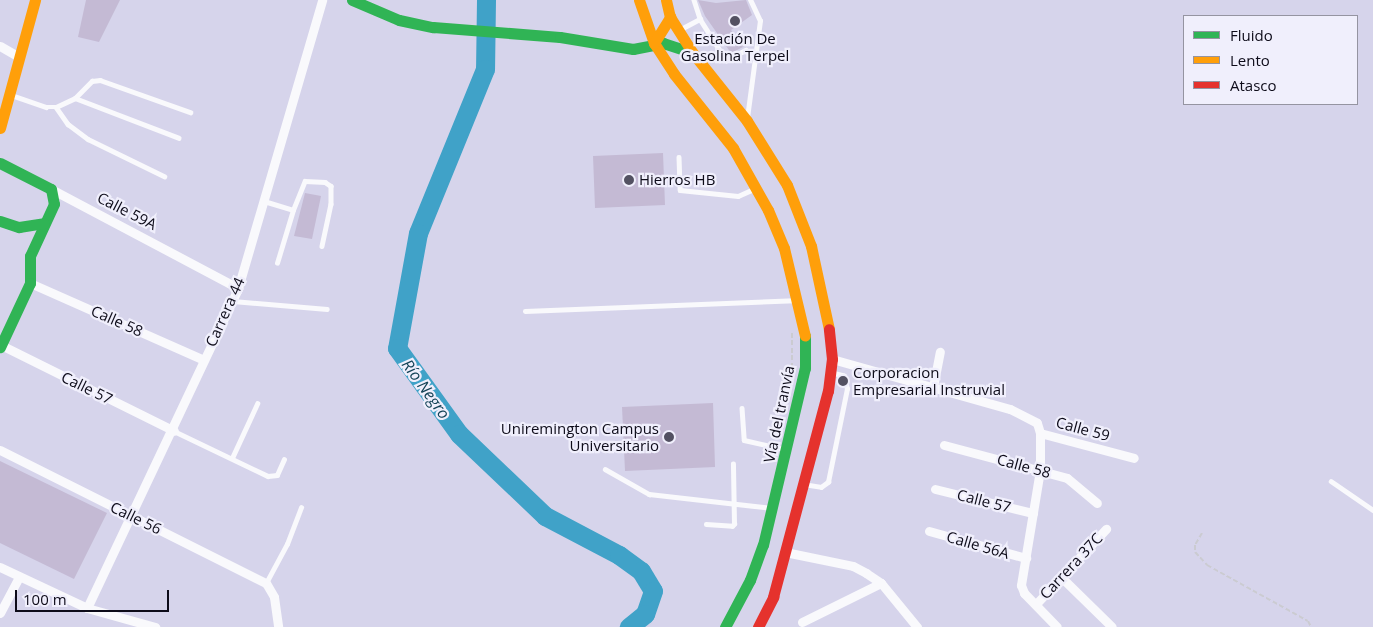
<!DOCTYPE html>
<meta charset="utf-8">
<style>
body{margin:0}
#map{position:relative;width:1373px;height:627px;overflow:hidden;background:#d6d4eb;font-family:"Open Sans",sans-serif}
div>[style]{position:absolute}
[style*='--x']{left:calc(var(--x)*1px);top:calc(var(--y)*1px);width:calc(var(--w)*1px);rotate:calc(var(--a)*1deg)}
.river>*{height:19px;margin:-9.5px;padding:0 9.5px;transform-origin:9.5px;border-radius:9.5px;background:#40a2c8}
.building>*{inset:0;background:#c4bad4}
.path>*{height:2px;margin-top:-1px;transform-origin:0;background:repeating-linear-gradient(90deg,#cbcbd1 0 5px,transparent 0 7.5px)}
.lane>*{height:4.5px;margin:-2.25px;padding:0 2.25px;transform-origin:2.25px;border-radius:2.25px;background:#f9f9fc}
.street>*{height:9px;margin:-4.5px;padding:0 4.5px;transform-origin:4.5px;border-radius:4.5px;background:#f9f9fc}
.fast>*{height:11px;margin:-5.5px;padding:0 5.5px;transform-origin:5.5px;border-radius:5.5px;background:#30b455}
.slow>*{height:11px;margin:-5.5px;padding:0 5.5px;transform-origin:5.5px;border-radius:5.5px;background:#ff9f0a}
.jam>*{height:11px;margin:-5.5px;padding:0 5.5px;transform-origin:5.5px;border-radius:5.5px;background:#e5322d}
.dots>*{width:14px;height:14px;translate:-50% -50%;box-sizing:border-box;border:2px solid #f0effc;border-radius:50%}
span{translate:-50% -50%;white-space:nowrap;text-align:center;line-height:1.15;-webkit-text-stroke:4.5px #f0effc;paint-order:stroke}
.poi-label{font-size:15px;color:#0d0b19}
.left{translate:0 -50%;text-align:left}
.right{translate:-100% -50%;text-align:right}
.street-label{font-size:15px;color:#0d0b19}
.water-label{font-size:16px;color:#144357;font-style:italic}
.legend{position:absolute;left:1183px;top:15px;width:175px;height:90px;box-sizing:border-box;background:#f0effc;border:1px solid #9594a1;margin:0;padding:6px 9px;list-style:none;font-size:15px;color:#0d0b19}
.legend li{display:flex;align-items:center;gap:10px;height:25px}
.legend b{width:25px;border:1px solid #9594a1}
.scale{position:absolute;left:15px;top:590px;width:154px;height:22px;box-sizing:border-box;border:2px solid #0d0b19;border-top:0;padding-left:6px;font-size:15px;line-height:18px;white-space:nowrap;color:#0d0b19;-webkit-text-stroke:4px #f0effc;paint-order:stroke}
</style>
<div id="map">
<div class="river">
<i style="--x:486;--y:0;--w:69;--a:90.8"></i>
<i style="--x:485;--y:69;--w:177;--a:112.2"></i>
<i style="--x:418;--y:233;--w:117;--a:100.3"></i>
<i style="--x:397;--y:348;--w:106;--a:54.2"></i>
<i style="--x:459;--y:434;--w:119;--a:43.6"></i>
<i style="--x:545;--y:516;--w:84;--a:27.8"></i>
<i style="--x:619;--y:555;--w:27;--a:36"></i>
<i style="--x:641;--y:571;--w:23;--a:59"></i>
<i style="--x:653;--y:591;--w:24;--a:109"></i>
<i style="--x:645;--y:614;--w:21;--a:141"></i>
</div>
<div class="building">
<i style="clip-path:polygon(86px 0,120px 0,99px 42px,78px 37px)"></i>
<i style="clip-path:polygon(698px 0,716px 3px,746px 0,752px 15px,731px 30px,745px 46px,731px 53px,705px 16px)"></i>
<i style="clip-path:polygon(663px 153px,665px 205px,595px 208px,593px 156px)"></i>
<i style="clip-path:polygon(305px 193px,321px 196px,312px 239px,294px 236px)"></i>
<i style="clip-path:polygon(713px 403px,715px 467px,625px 471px,622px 407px)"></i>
<i style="clip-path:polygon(0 461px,107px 513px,74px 579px,0 543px)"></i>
</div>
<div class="path">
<i style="--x:792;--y:333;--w:40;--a:90"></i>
<i style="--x:1202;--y:533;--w:14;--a:120"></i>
<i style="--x:1195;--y:545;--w:7;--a:90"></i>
<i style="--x:1195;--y:552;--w:18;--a:47"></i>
<i style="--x:1207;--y:565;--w:115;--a:29"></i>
<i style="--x:1308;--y:621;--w:7;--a:63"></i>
</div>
<div class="lane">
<i style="--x:694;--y:0;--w:20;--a:72"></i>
<i style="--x:700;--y:19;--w:49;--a:57.6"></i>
<i style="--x:726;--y:60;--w:22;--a:-27"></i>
<i style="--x:746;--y:50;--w:11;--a:45"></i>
<i style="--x:679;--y:30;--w:24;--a:-28"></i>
<i style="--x:11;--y:95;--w:37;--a:19"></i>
<i style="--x:46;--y:107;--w:10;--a:0"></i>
<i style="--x:56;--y:107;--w:21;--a:-25"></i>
<i style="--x:75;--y:98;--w:24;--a:-45"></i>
<i style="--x:92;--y:81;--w:8;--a:-7"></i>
<i style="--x:100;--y:80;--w:96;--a:19.6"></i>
<i style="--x:75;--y:98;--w:111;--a:21"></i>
<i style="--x:56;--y:107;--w:21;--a:55"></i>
<i style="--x:68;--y:124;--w:25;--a:37"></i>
<i style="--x:88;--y:139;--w:85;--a:26"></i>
<i style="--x:747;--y:118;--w:98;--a:-82.4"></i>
<i style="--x:760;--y:21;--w:23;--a:-115"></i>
<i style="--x:679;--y:157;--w:33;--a:88"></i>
<i style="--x:680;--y:190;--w:58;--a:5.9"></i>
<i style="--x:738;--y:196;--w:20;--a:-24"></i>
<i style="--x:264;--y:201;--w:30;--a:17"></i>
<i style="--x:293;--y:210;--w:31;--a:-68"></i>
<i style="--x:305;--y:181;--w:20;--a:3"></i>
<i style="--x:325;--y:182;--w:7;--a:34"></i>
<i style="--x:331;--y:186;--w:18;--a:90"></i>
<i style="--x:331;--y:204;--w:43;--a:102.1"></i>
<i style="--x:277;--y:263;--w:55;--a:-73.2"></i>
<i style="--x:233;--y:301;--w:94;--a:4.9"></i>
<i style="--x:525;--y:311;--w:269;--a:-2.3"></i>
<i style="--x:742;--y:408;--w:32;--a:86"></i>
<i style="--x:744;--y:440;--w:41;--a:12.7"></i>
<i style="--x:174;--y:431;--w:104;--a:25.6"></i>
<i style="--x:268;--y:476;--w:9;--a:-6"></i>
<i style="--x:277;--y:475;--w:17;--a:-66"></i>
<i style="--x:232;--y:458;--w:60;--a:-65.2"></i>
<i style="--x:605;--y:469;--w:51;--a:29.6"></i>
<i style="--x:649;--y:494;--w:123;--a:6.5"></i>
<i style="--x:1331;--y:481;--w:51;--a:34.6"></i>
<i style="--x:803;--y:484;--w:18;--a:9"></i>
<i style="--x:821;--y:487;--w:9;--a:-36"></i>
<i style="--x:828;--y:482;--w:95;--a:-78.5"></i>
<i style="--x:847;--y:389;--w:13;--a:-103"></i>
<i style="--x:844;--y:376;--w:12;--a:-166"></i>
<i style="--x:706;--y:524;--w:26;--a:4"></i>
<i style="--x:732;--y:526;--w:3;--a:-45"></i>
<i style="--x:734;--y:524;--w:60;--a:-91"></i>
<i style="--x:266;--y:583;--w:44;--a:-61.7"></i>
<i style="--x:287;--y:544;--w:39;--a:-69"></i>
</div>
<div class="street">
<i style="--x:0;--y:46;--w:22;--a:30"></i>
<i style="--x:51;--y:189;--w:212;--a:27.9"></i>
<i style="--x:30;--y:283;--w:190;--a:23.9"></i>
<i style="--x:1;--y:345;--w:193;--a:26.4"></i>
<i style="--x:832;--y:359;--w:185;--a:15.7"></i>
<i style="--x:1010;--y:409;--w:30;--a:27"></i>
<i style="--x:1037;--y:423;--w:10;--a:73"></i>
<i style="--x:1040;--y:433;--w:37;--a:90"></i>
<i style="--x:1040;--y:470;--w:117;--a:99.4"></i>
<i style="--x:1021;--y:585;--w:9;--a:69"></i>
<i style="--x:1024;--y:593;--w:47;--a:45.9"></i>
<i style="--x:933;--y:387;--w:36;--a:-79"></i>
<i style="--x:1040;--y:433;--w:97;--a:14.9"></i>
<i style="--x:944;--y:445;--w:127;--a:15"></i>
<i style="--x:1067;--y:478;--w:39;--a:40"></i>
<i style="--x:0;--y:450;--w:297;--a:26.6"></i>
<i style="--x:266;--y:583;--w:16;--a:60"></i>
<i style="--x:274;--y:597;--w:30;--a:82"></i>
<i style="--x:935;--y:489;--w:101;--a:13.8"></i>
<i style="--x:929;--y:531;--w:101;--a:15.6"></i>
<i style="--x:785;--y:552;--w:69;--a:11.6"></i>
<i style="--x:853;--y:566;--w:15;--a:28"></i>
<i style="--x:866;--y:573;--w:18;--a:34"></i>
<i style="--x:881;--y:583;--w:57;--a:50.7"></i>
<i style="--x:0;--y:567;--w:96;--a:25.2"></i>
<i style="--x:87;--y:608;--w:71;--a:15.6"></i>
<i style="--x:1061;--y:577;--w:71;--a:44.4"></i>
<i style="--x:1036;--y:604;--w:103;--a:-47"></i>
<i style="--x:87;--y:608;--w:354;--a:-64.7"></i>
<i style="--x:238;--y:288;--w:300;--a:-73.7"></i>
<i style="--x:0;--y:613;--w:41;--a:-62.2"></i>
<i style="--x:802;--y:622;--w:88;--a:-26.3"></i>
</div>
<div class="fast">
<i style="--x:352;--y:0;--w:51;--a:23.1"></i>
<i style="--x:399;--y:20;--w:35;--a:12"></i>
<i style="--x:433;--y:27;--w:127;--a:4.5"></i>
<i style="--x:560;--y:37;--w:74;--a:9.3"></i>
<i style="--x:633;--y:49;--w:31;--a:-11"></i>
<i style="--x:663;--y:43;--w:29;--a:18"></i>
<i style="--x:0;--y:163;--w:57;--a:27"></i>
<i style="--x:51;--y:189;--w:15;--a:79"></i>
<i style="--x:54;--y:204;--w:57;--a:114.8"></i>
<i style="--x:30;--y:256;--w:27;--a:90"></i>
<i style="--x:30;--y:283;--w:71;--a:115.1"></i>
<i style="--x:0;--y:221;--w:20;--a:18"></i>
<i style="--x:19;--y:227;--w:25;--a:-9"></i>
<i style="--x:725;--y:627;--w:53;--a:-62"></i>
<i style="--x:750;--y:580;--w:37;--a:-70"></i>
<i style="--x:763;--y:545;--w:182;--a:-76.7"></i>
<i style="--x:805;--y:368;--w:32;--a:-90"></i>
</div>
<div class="slow">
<i style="--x:639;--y:0;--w:46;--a:70.8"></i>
<i style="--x:654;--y:43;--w:37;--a:57"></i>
<i style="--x:674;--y:74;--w:95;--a:51.4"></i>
<i style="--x:733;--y:148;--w:71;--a:60.6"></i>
<i style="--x:768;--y:210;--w:41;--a:67.2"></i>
<i style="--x:784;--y:248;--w:90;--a:76.6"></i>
<i style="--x:666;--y:0;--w:17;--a:77"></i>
<i style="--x:670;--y:17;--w:41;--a:57.8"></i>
<i style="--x:692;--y:52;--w:88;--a:51.4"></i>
<i style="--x:747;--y:121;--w:75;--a:58"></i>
<i style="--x:787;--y:185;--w:66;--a:68.5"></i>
<i style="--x:811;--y:246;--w:85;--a:77.8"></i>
<i style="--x:654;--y:43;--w:31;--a:-58"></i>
<i style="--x:0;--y:128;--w:133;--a:-74.7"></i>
</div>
<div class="jam">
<i style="--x:758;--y:627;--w:34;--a:-63"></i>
<i style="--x:773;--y:597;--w:213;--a:-75.1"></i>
<i style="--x:828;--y:391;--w:32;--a:-83"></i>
<i style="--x:832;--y:359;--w:30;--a:-96"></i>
</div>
<div class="dots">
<i style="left:735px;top:21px;background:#535162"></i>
<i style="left:629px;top:180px;background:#535162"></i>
<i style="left:843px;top:381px;background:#535162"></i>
<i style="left:669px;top:437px;background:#535162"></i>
</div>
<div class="poi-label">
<span style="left:735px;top:47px">Estación De<br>Gasolina Terpel</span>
<span class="left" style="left:639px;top:180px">Hierros HB</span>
<span class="left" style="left:853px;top:381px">Corporacion<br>Empresarial Instruvial</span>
<span class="right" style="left:659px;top:437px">Uniremington Campus<br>Universitario</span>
</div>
<div class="street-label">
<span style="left:127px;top:211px;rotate:27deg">Calle 59A</span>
<span style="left:225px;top:312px;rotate:-66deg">Carrera 44</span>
<span style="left:117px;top:321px;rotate:24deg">Calle 58</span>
<span style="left:87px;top:388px;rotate:26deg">Calle 57</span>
<span style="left:779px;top:414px;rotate:-78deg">Vía del tranvía</span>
<span style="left:1083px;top:429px;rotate:15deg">Calle 59</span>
<span style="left:1024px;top:466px;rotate:15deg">Calle 58</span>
<span style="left:984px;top:501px;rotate:14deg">Calle 57</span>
<span style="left:136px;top:518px;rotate:26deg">Calle 56</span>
<span style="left:978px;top:545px;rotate:16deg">Calle 56A</span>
<span style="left:1071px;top:566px;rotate:-47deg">Carrera 37C</span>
</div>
<div class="water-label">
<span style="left:426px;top:389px;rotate:54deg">Río Negro</span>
</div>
<ul class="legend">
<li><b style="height:6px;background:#30b455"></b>Fluido</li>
<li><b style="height:6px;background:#ff9f0a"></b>Lento</li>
<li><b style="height:6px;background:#e5322d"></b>Atasco</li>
</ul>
<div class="scale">100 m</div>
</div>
